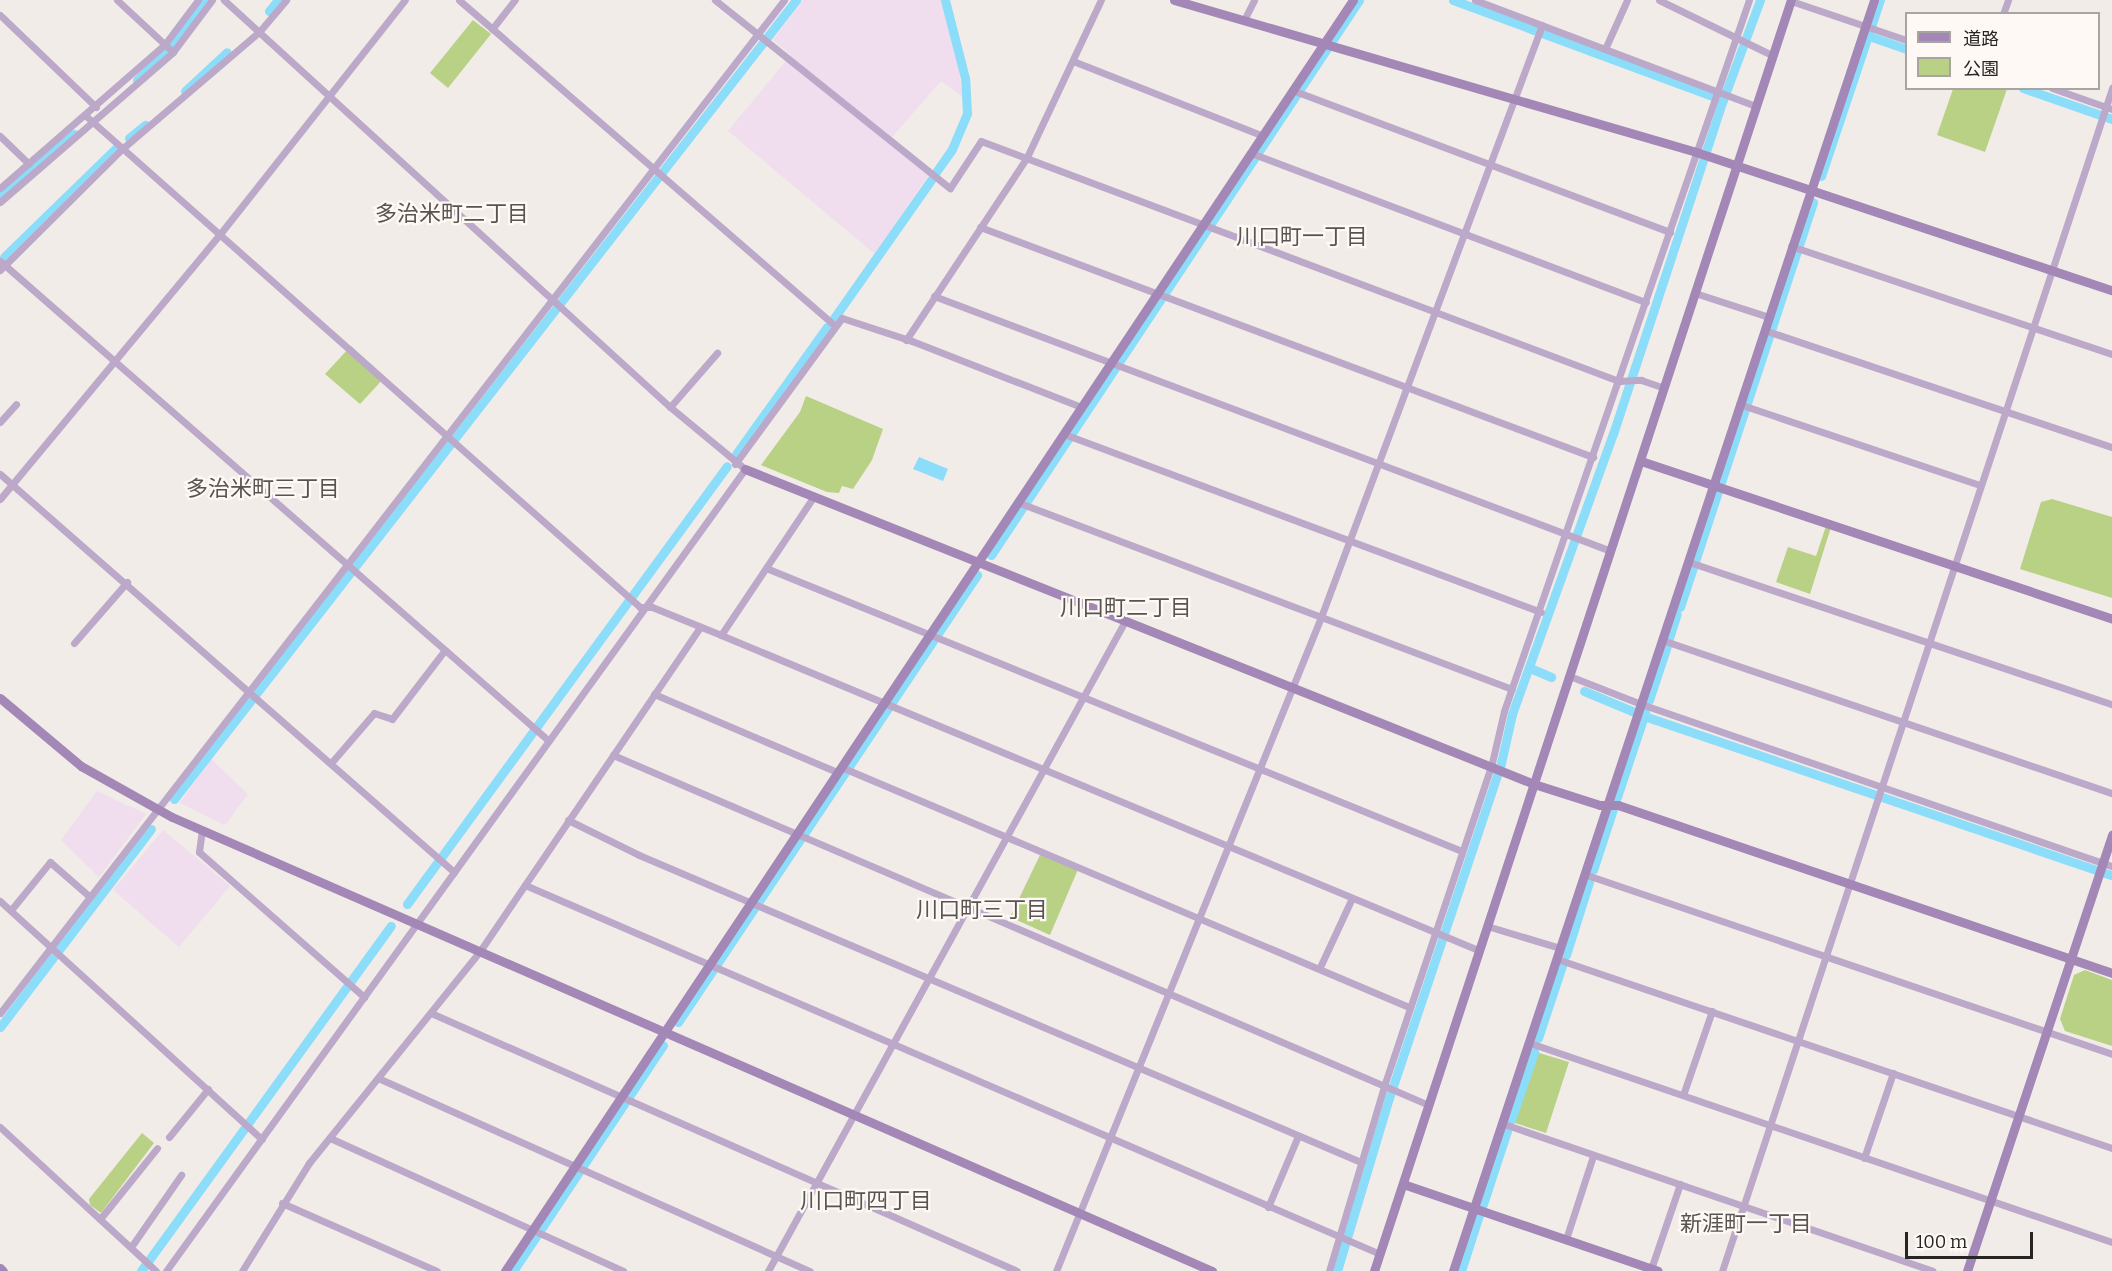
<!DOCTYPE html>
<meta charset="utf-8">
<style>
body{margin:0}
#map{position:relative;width:2112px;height:1271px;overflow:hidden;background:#f1ece8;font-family:Bitter,"Noto Sans JP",serif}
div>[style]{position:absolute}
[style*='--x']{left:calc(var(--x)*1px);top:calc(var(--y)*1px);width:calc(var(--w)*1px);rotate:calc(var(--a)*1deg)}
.commercial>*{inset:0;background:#f0dded}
.green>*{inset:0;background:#b8d185}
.water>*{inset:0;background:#8bddfa}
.canal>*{height:9px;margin:-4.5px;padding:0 4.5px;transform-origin:4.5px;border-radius:4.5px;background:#8bddfa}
.street>*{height:7px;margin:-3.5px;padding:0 3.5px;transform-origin:3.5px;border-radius:3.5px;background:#bca8c9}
.secondary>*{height:9px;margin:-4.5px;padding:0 4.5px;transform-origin:4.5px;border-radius:4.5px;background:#a387b6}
span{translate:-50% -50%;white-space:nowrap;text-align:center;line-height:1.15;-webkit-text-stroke:4.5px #fef9f5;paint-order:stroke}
.neighbourhood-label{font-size:22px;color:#585451}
.legend{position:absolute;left:1905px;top:12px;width:195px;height:78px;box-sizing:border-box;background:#fef9f5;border:2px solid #a8a4a1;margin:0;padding:8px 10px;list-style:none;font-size:18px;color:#262523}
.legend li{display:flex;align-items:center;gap:12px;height:30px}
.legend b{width:30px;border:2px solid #a8a4a1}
.scale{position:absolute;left:1905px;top:1232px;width:128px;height:27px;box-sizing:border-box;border:3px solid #262523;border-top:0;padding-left:8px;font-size:18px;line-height:21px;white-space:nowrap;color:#262523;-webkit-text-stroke:4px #fef9f5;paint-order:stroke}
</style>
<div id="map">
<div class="commercial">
<i style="clip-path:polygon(803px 0,941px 0,955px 47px,963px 97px,941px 81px,892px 137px,932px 170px,875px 254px,728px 131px,791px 55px,773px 40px)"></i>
<i style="clip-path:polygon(211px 759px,248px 794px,225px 825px,180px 803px)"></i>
<i style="clip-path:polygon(97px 791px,146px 814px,99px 877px,61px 840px)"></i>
<i style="clip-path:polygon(163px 830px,230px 886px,179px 947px,113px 890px)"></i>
</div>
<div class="green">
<i style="clip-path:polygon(473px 20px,491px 34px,448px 88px,430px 73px)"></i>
<i style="clip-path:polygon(1953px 89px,2007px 89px,1985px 152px,1937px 135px)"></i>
<i style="clip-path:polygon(351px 346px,385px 377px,360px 404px,325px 374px)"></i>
<i style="clip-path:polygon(806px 396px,883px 429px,872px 460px,853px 489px,842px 486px,839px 493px,827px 492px,761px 465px,800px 412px)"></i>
<i style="clip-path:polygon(2052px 499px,2112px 517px,2112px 598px,2020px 569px,2041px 502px)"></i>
<i style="clip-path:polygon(1827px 523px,1832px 524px,1810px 594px,1776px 582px,1788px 547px,1816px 556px)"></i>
<i style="clip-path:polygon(1042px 851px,1079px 867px,1050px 935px,1010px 917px)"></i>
<i style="clip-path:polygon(2085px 970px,2112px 980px,2112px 1046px,2065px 1031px,2060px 1019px,2074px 975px)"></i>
<i style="clip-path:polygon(1536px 1052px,1569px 1062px,1546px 1133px,1512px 1122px)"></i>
<i style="clip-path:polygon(142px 1133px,154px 1143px,101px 1213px,90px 1205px,89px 1199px)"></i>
</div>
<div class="water">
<i style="clip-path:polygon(919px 457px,948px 469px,943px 481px,913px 469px)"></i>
</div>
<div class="canal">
<i style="--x:1453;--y:0;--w:288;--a:20.3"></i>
<i style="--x:269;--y:11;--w:14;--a:-51"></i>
<i style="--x:1869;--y:36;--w:39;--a:19"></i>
<i style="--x:137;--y:80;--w:62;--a:-45.7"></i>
<i style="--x:180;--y:36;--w:44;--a:-55.2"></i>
<i style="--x:2023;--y:88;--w:94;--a:19.2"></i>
<i style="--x:185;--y:91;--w:57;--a:-42.9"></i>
<i style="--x:129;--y:138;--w:21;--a:-39"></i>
<i style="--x:936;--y:172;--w:28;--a:-55"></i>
<i style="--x:952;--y:149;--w:39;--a:-67"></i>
<i style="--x:967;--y:113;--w:35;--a:-93"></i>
<i style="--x:965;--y:78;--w:81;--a:-104.4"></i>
<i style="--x:1821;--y:176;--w:186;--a:-71.5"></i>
<i style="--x:0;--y:195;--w:96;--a:-39.5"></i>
<i style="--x:4;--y:257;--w:156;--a:-44.2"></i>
<i style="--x:834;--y:318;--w:169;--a:-54.9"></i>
<i style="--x:736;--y:454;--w:156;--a:-54.4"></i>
<i style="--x:991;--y:555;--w:666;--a:-56.45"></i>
<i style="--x:1680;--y:607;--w:426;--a:-71.8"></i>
<i style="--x:1669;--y:638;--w:25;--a:-72"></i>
<i style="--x:1530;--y:668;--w:23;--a:23"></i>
<i style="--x:1584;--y:691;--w:65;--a:22.6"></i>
<i style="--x:1644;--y:716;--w:494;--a:18.8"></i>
<i style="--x:1649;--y:700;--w:57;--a:-71.6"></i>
<i style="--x:1617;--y:797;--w:89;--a:-71.6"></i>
<i style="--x:174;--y:799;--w:1013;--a:-52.1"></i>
<i style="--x:1593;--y:870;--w:64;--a:-71.8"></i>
<i style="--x:407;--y:904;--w:542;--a:-53.85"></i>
<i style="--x:1566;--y:955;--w:77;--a:-72.5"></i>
<i style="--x:678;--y:1022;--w:538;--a:-56.22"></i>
<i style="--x:0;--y:1027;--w:249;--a:-52.7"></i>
<i style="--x:1538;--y:1038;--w:76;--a:-71.6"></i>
<i style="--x:1511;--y:1120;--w:72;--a:-71.3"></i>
<i style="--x:1483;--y:1204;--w:77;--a:-71.8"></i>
<i style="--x:141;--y:1271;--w:426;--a:-54.1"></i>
<i style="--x:513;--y:1271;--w:271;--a:-56.4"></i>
<i style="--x:1337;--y:1271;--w:181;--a:-73.3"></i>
<i style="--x:1389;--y:1098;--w:353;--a:-71.5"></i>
<i style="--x:1501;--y:763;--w:50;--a:-77.3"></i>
<i style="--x:1512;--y:714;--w:298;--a:-70.2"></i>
<i style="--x:1613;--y:434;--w:352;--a:-71.8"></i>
<i style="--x:1723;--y:100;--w:107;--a:-69.7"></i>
<i style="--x:1461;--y:1271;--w:59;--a:-72.2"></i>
</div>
<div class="street">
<i style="--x:117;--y:0;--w:76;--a:42.9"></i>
<i style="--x:459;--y:0;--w:498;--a:40.9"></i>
<i style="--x:715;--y:0;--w:301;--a:38.7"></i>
<i style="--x:950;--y:188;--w:56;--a:-56.6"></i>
<i style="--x:981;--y:141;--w:682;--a:20.62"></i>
<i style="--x:1619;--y:381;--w:22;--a:-3"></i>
<i style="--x:1641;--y:380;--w:24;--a:19"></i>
<i style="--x:1475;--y:0;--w:300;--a:20.7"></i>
<i style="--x:1659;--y:0;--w:126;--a:26"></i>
<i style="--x:1791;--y:1;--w:121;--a:18.7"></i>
<i style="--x:2003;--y:14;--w:15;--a:-70"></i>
<i style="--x:0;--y:15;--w:133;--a:43.8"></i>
<i style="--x:1244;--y:20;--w:22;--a:-63"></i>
<i style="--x:492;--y:29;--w:37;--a:-52"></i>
<i style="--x:1605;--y:49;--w:54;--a:-65.8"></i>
<i style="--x:1073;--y:61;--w:204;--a:21.5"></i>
<i style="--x:2052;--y:88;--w:64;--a:19.3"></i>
<i style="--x:1292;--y:90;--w:404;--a:20.6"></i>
<i style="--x:86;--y:116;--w:740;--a:41.55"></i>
<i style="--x:640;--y:607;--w:12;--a:0"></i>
<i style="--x:652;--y:607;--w:74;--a:22.1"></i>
<i style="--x:721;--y:635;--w:820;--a:22.59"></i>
<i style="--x:0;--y:136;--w:40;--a:44"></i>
<i style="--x:1251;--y:153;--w:422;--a:20.7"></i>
<i style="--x:0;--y:188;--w:219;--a:-41.1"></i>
<i style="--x:165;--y:44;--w:55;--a:-53.1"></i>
<i style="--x:0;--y:202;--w:229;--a:-40.9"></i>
<i style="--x:173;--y:52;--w:65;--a:-53.1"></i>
<i style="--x:980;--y:227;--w:655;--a:20.57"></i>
<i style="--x:1791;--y:246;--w:339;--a:18.6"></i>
<i style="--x:0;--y:261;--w:729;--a:41.16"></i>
<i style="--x:0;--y:270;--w:173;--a:-44.8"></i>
<i style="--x:123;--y:148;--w:179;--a:-40.5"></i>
<i style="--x:259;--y:32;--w:42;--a:-49.8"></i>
<i style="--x:1695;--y:293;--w:78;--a:18"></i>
<i style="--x:934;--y:296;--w:723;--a:20.64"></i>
<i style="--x:1764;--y:330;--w:367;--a:18.6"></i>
<i style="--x:906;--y:340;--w:219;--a:-56.5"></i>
<i style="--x:1027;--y:157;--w:174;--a:-64.8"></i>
<i style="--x:1739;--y:404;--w:254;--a:18.6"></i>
<i style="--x:670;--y:407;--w:72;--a:-49"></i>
<i style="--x:0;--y:422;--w:24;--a:-48"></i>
<i style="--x:1064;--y:434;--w:509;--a:20.46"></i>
<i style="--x:735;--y:464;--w:181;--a:-53.8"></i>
<i style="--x:842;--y:318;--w:74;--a:18.2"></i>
<i style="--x:912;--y:341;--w:181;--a:21.3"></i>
<i style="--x:0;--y:474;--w:604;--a:41.24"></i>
<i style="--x:0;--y:499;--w:344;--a:-50.3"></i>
<i style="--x:220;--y:234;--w:298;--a:-51.7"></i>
<i style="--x:1017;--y:502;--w:529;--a:20.7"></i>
<i style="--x:1689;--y:562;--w:446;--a:18.6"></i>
<i style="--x:766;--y:568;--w:751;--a:22.13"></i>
<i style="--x:721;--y:635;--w:167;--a:-56.2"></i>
<i style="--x:1662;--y:640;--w:475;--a:18.8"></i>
<i style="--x:74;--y:643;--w:81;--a:-49"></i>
<i style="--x:1572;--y:677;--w:74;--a:21.4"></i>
<i style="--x:1641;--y:704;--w:498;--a:19"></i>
<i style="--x:654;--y:694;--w:199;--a:23.1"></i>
<i style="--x:613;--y:755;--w:888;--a:23.22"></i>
<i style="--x:331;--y:763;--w:66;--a:-49.3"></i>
<i style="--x:374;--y:713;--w:19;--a:18"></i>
<i style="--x:392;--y:719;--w:87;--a:-52.5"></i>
<i style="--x:841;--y:767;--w:617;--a:22.91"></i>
<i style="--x:568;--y:820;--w:79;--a:26.2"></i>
<i style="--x:639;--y:855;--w:785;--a:23.04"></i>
<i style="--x:202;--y:830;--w:22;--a:98"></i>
<i style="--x:199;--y:852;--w:220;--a:41.3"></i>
<i style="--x:1584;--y:874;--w:558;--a:18.82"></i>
<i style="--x:525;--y:885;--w:931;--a:23.34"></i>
<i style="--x:0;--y:901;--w:354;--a:42.3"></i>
<i style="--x:11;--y:910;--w:62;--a:-50.9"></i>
<i style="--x:50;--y:862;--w:53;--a:41.2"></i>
<i style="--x:1487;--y:926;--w:76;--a:16.8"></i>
<i style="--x:1557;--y:959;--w:586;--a:18.81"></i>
<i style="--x:1320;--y:967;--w:76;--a:-65.1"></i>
<i style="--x:0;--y:1013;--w:1281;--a:-52.26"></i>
<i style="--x:431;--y:1013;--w:640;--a:23.76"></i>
<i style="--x:1530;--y:1043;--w:615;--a:18.88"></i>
<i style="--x:378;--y:1078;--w:473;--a:24.1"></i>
<i style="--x:1683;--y:1095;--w:89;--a:-71"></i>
<i style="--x:1504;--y:1124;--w:453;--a:18.9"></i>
<i style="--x:0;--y:1127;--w:212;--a:42.7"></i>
<i style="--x:169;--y:1137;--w:62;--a:-50.9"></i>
<i style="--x:330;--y:1138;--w:322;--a:24.4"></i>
<i style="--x:1864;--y:1158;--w:90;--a:-71.2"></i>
<i style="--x:282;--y:1203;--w:169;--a:23.7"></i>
<i style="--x:1268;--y:1207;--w:77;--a:-67.1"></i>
<i style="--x:100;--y:1219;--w:91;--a:-51.2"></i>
<i style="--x:1566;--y:1239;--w:87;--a:-72"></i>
<i style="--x:131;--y:1247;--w:88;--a:-55.2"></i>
<i style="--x:1651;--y:1269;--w:90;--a:-71.2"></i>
<i style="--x:166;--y:1271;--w:989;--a:-54.17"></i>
<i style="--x:745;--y:469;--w:97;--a:-140.4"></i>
<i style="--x:670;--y:407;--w:604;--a:-137.62"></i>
<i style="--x:242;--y:1271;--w:127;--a:-58.2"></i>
<i style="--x:309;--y:1163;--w:272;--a:-51.1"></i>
<i style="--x:480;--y:951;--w:392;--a:-55.8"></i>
<i style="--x:768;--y:1271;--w:742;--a:-61.22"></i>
<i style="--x:1056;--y:1271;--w:706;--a:-67.94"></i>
<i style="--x:1321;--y:617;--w:632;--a:-69.53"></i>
<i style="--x:1329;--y:1271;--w:193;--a:-73.4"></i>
<i style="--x:1384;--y:1086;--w:336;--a:-71.5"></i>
<i style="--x:1491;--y:767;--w:57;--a:-76.9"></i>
<i style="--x:1504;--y:711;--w:752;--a:-70.99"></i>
<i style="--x:1722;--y:1271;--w:1246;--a:-71.75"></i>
</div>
<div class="secondary">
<i style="--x:1174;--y:0;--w:544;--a:16.23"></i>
<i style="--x:1696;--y:152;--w:438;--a:18.4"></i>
<i style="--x:1641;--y:461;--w:497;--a:18.5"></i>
<i style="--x:745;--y:469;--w:850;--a:21.76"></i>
<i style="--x:1534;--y:784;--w:69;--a:17.7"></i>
<i style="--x:1600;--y:805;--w:18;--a:0"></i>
<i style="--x:1618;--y:805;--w:522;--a:18.78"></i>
<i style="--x:0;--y:698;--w:106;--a:40"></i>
<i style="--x:81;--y:766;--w:104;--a:29.3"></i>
<i style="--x:172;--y:817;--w:1135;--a:23.58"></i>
<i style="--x:1403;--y:1184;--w:269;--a:18.8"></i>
<i style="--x:0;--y:1268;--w:4;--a:45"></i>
<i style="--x:505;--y:1271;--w:1528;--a:-56.29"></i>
<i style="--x:1374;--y:1271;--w:1338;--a:-71.84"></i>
<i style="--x:1453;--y:1271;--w:1339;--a:-71.67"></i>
<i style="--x:1967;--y:1271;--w:460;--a:-71.6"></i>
</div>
<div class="neighbourhood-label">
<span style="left:452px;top:214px">多治米町二丁目</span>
<span style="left:1302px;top:237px">川口町一丁目</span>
<span style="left:263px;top:489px">多治米町三丁目</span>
<span style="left:1126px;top:608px">川口町二丁目</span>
<span style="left:982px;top:910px">川口町三丁目</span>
<span style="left:866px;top:1201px">川口町四丁目</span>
<span style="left:1746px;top:1224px">新涯町一丁目</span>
</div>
<ul class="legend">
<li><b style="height:8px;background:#a387b6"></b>道路</li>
<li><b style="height:16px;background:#b8d185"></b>公園</li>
</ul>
<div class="scale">100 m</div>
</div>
